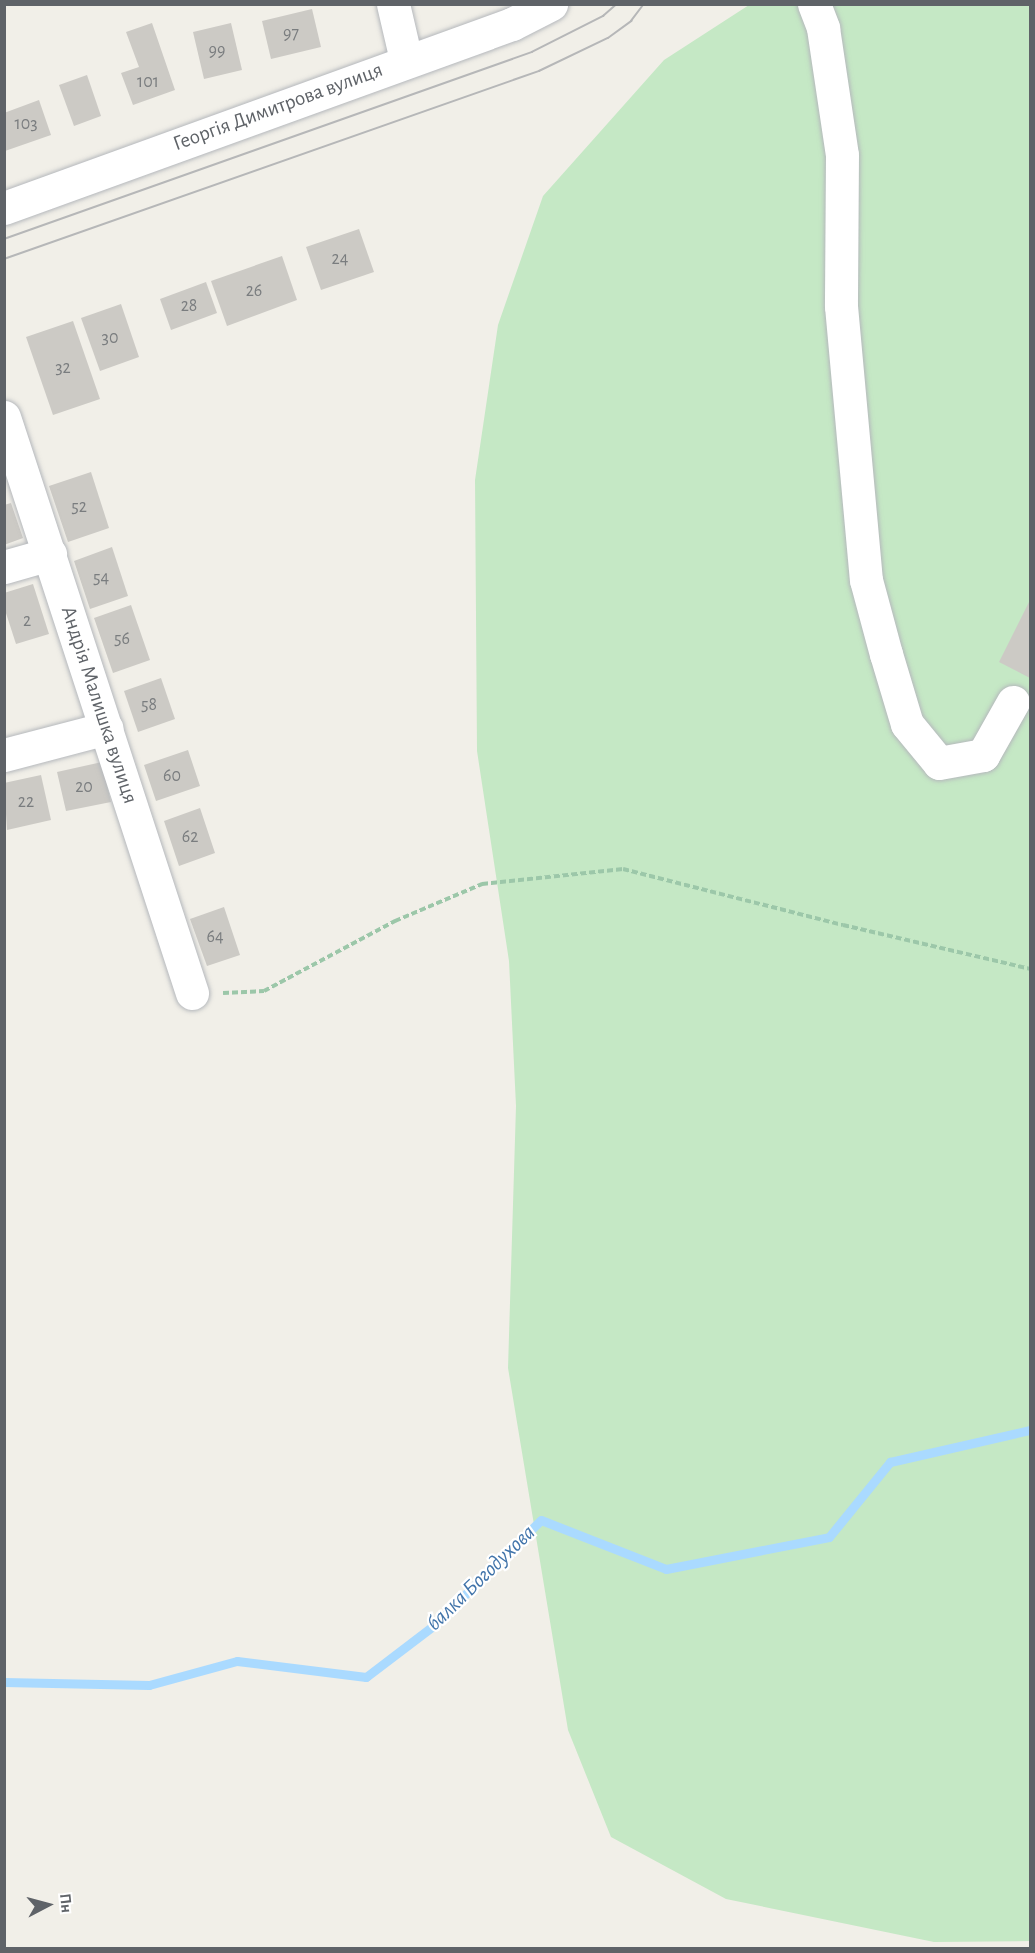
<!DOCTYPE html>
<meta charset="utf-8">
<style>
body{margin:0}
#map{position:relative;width:1035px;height:1953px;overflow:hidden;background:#f1efe8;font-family:"Alegreya Sans",sans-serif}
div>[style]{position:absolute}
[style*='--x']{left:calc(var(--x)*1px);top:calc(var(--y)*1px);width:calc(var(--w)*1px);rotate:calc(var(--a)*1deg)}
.green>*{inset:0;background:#c5e8c5}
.stream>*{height:9px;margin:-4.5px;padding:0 4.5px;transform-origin:4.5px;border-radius:4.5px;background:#aadaff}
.building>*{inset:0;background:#cccac5}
.path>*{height:4px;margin-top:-2px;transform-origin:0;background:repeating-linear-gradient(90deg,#9cc7a9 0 6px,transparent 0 9px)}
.roads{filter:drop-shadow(0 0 2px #b5b8bc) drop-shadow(0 0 2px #b5b8bc)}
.minor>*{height:33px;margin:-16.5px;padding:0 16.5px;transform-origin:16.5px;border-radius:16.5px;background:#fff}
.tram>*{height:1.5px;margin:-0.75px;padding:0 0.75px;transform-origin:0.75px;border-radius:0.75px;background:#b6b7b8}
span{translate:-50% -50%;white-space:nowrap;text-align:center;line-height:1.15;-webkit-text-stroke:4.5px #fff;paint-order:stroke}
.number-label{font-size:18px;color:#7a7d7f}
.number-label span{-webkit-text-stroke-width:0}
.street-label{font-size:21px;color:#5f6368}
.water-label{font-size:22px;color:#4174aa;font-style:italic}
.frame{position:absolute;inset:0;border:6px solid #5f6368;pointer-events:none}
.north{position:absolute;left:18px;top:1875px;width:60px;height:60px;-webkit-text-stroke:4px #fff;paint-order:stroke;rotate:84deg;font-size:16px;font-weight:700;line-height:24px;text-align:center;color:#5f6368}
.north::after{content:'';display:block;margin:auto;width:21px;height:27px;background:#5f6368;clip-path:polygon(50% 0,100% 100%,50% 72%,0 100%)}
</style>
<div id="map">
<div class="green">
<i style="clip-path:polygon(749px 5px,1030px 5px,1030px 1941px,934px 1942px,726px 1899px,611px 1837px,568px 1730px,508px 1368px,516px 1106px,509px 961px,477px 751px,475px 480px,498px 325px,543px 196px,664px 60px)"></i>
</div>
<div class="stream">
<i style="--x:4;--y:1682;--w:145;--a:1.2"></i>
<i style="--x:149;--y:1685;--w:91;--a:-15.3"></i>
<i style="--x:237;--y:1661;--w:130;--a:7.1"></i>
<i style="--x:366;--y:1677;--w:84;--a:-37.3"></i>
<i style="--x:433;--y:1626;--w:151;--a:-44.5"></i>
<i style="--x:541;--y:1520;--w:134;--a:21.4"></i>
<i style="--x:666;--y:1569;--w:166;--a:-11.1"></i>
<i style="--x:829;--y:1537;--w:97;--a:-50.9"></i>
<i style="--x:890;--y:1462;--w:144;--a:-12.9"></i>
</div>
<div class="building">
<i style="clip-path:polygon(312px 9px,321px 47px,271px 59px,262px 21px)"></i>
<i style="clip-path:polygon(152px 23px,175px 90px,133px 105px,121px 73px,139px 67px,126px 32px)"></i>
<i style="clip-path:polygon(231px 23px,242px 70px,204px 79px,193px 32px)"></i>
<i style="clip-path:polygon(87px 75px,101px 116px,74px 126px,59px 85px)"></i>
<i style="clip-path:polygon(39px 100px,51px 135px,5px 151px,4px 113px)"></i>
<i style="clip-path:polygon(359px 229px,374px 272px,321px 290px,306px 247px)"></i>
<i style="clip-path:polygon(282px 256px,297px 300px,227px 326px,211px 281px)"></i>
<i style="clip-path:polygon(206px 282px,217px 313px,171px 330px,160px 299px)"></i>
<i style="clip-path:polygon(121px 304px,139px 357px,100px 371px,81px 318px)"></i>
<i style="clip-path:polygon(73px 321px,100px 399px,53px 415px,26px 337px)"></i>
<i style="clip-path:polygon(91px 472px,109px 528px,68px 542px,49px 486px)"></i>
<i style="clip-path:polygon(11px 503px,23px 538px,4px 545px,4px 505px)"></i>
<i style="clip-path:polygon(112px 547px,128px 596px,90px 609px,74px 561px)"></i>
<i style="clip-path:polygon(33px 584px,49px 634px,16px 644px,4px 607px,4px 593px)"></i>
<i style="clip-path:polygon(1030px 600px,1030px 678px,999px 662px)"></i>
<i style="clip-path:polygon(131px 605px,150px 660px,113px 673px,94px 618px)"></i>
<i style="clip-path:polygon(161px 678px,175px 719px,138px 732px,124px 691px)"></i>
<i style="clip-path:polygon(188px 750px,200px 786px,156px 801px,144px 765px)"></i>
<i style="clip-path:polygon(102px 762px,111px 802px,66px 811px,57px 772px)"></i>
<i style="clip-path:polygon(41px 775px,51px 820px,7px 830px,4px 783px)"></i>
<i style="clip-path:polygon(200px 808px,215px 853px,179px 866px,164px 821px)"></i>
<i style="clip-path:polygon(224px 907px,240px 955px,207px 966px,190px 919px)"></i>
</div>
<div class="path">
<i style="--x:223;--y:993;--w:41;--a:-2.8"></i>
<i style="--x:264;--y:991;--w:149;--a:-28.1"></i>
<i style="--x:395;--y:921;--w:95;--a:-23"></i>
<i style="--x:482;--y:884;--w:142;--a:-6.1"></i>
<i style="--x:623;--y:869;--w:227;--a:14.3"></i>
<i style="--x:843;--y:925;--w:192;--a:13.2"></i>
</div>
<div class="roads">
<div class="minor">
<i style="--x:393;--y:4;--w:57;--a:76.9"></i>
<i style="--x:814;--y:4;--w:26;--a:69"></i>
<i style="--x:823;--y:28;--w:128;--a:81.5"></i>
<i style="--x:842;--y:155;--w:151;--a:90.4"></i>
<i style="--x:841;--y:306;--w:275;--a:84.8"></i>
<i style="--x:866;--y:580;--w:77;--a:74.9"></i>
<i style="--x:886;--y:654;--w:73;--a:73.3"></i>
<i style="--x:907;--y:724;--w:50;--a:50.6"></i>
<i style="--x:939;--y:763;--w:45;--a:-10.3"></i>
<i style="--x:983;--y:755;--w:61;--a:-60.5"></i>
<i style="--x:4;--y:208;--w:540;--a:-19.91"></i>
<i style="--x:512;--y:24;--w:44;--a:-27.1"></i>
<i style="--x:4;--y:417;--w:606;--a:71.92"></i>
<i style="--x:4;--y:567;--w:48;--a:-15.8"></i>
<i style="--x:4;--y:755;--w:106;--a:-14.7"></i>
</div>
</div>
<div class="tram">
<i style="--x:4;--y:239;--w:560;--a:-19.5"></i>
<i style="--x:532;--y:52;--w:80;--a:-26.9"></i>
<i style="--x:603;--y:16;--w:18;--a:-41"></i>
<i style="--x:4;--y:259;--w:567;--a:-19.36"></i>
<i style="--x:539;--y:71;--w:76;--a:-25.6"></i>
<i style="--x:608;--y:38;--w:29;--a:-36"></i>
<i style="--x:631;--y:21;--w:21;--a:-53"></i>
</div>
<div class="number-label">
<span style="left:291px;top:34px">97</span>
<span style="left:217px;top:51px">99</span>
<span style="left:148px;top:82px">101</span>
<span style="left:26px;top:124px">103</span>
<span style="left:340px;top:259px">24</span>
<span style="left:254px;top:291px">26</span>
<span style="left:189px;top:306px">28</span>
<span style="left:110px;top:338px">30</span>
<span style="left:63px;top:368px">32</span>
<span style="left:79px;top:507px">52</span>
<span style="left:101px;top:578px">54</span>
<span style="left:27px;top:621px">2</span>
<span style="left:122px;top:639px">56</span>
<span style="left:149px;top:705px">58</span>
<span style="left:172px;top:776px">60</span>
<span style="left:84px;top:787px">20</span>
<span style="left:26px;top:802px">22</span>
<span style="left:190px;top:837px">62</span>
<span style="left:215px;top:937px">64</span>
</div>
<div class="street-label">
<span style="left:278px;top:107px;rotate:-20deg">Георгія Димитрова вулиця</span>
<span style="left:99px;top:705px;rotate:72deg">Андрія Малишка вулиця</span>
</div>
<div class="water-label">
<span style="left:481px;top:1578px;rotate:-44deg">балка Богодухова</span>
</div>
<div class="frame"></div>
<div class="north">Пн</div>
</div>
